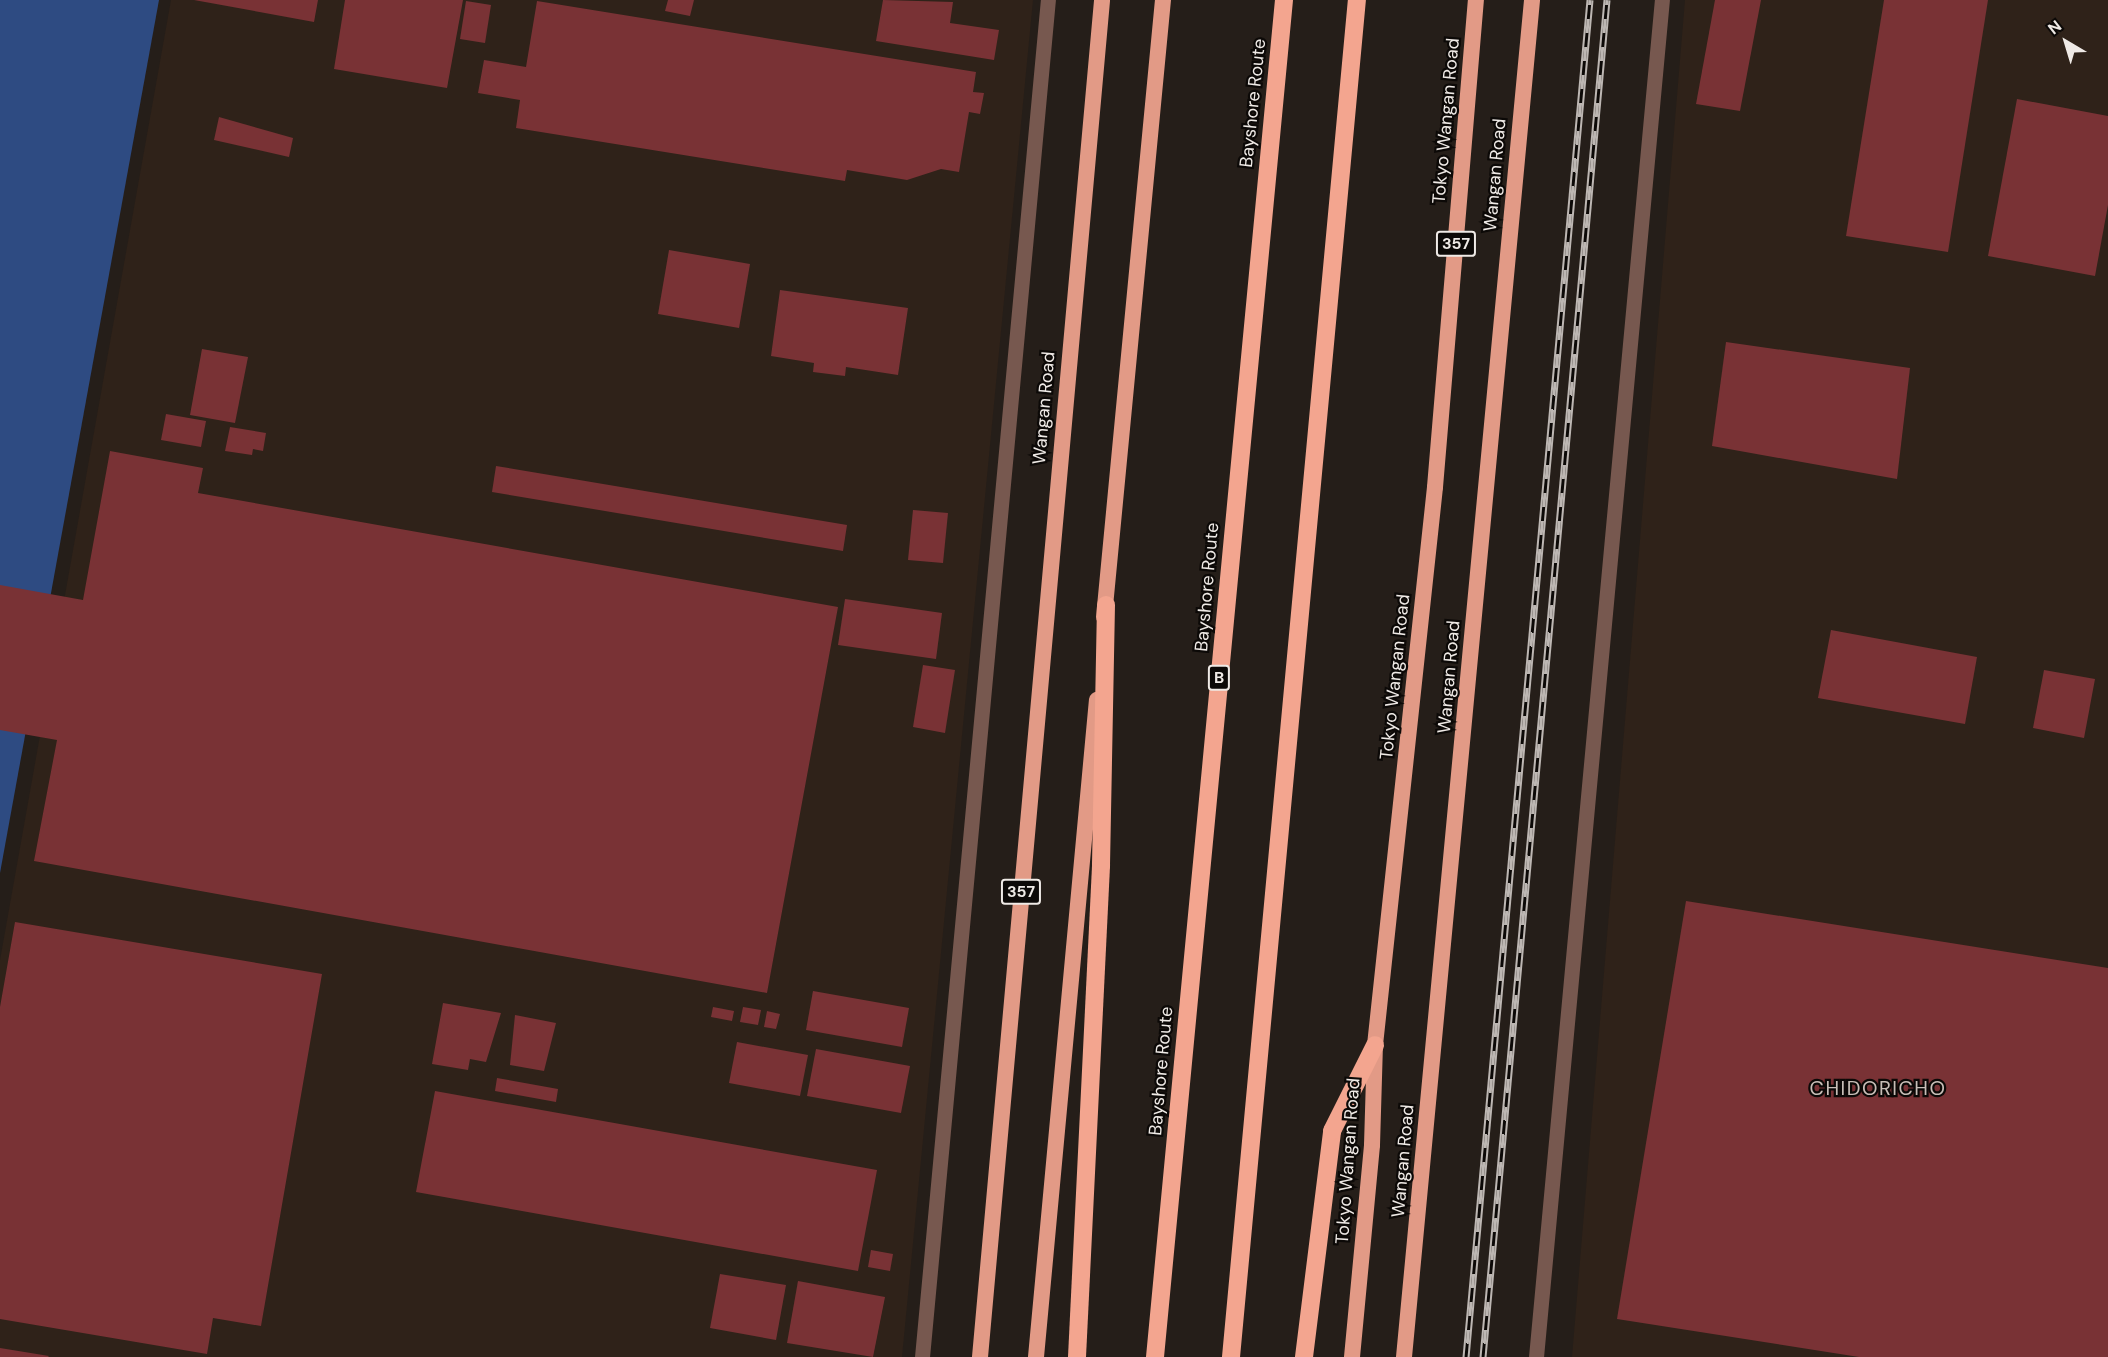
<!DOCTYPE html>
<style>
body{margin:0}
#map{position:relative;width:2108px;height:1357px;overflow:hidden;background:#251e19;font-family:"DM Sans",sans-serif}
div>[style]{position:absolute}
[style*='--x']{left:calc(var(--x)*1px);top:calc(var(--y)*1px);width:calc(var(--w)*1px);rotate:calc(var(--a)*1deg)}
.built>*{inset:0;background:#2f2219}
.water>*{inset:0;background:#2e4b82}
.building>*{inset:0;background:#793235}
.minor>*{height:15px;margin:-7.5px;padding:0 7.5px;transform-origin:7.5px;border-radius:7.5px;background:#77584f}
.tertiary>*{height:15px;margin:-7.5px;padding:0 7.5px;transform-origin:7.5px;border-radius:7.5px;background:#77584f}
.trunk>*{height:16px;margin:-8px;padding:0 8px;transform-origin:8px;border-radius:8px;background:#e29a86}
.motorway>*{height:18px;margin:-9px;padding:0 9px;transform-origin:9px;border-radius:9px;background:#f3a58f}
.rail>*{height:7px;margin-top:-3.5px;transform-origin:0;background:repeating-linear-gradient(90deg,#0c0907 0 14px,#bdb7b3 0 28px);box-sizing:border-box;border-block:2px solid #bdb7b3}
span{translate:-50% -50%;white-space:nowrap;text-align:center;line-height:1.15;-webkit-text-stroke:4.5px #0c0907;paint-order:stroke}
.shield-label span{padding:2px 4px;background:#0c0907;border:2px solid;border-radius:4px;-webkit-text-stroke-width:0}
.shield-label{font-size:16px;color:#efeae6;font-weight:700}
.street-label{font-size:18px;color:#efeae6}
.neighbourhood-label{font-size:20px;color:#c8beb7;letter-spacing:1.5px}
.north{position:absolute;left:2036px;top:12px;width:60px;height:60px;-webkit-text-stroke:4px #0c0907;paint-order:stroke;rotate:322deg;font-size:16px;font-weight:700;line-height:24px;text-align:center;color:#efeae6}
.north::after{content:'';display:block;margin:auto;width:21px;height:27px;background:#efeae6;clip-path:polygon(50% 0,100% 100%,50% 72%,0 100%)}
</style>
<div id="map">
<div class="built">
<i style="clip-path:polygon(171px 0,1033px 0,902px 1357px,0 1357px,0 960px)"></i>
<i style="clip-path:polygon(1685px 0,2108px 0,2108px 1357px,1572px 1357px)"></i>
</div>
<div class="water">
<i style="clip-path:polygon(0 0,159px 0,0 873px)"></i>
</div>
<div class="building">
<i style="clip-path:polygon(194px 0,318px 0,314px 22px)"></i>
<i style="clip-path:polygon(345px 0,463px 0,447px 88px,334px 69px)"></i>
<i style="clip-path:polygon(668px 0,694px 0,690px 16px,665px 11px)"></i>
<i style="clip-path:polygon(883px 0,953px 2px,950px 23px,999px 30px,994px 60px,876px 41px)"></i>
<i style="clip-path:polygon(1715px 0,1761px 0,1740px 111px,1696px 104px)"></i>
<i style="clip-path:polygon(1884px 0,1988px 0,1948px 252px,1846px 236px)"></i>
<i style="clip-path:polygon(466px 1px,491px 5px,485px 43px,460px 39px)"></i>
<i style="clip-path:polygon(537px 1px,976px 72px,973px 92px,984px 93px,980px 114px,969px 112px,959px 172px,941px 169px,907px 180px,847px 170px,845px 181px,516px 128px,520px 100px,478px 93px,484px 60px,526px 67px)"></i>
<i style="clip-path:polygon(2017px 99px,2108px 116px,2108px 205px,2095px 276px,1988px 256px)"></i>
<i style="clip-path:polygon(219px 117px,293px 138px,289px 157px,214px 140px)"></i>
<i style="clip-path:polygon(669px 250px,750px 264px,739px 328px,658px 314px)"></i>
<i style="clip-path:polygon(780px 290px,908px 308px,898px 375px,846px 367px,845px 376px,813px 372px,814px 363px,771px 356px)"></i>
<i style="clip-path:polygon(1726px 342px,1910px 368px,1897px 479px,1712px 446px)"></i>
<i style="clip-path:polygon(202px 349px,248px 357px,235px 423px,190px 415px)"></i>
<i style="clip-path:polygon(166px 414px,206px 421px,201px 447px,161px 440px)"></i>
<i style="clip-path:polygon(230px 427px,266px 433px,263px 451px,253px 449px,252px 455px,225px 451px)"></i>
<i style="clip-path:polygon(110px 451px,203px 468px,198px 493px,838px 607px,767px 993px,34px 861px,57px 740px,0 730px,0 585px,83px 600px)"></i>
<i style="clip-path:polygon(496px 466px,847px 525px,843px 551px,492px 492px)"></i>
<i style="clip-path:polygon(913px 510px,948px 513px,943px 563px,908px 560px)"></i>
<i style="clip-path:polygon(845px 599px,942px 613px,936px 659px,838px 645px)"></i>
<i style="clip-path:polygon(1831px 630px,1977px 657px,1965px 724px,1818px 698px)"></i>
<i style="clip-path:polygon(923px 665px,955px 670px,945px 733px,913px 727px)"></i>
<i style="clip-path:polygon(2044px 670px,2095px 679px,2084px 738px,2033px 728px)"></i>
<i style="clip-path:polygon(1686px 901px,2108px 968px,2108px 1357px,1859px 1357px,1617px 1319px)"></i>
<i style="clip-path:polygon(15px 922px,322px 974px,261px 1326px,213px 1318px,207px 1354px,0 1319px,0 1007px)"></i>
<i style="clip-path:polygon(813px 991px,909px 1008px,902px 1047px,806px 1030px)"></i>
<i style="clip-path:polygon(443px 1003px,501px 1013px,486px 1062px,470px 1059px,468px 1070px,432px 1064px)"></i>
<i style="clip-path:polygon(713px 1007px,734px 1011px,732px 1021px,711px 1017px)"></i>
<i style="clip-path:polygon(743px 1007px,761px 1010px,758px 1025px,740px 1022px)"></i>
<i style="clip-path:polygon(767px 1011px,780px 1014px,776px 1029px,764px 1027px)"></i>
<i style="clip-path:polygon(515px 1015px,556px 1023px,544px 1071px,510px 1065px)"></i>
<i style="clip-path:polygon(737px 1042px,808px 1055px,800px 1096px,729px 1083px)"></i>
<i style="clip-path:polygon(816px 1049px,910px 1066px,901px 1113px,807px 1096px)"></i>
<i style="clip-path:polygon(497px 1078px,558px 1089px,556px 1102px,495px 1091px)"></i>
<i style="clip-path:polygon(435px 1091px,877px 1170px,858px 1271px,416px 1192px)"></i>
<i style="clip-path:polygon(871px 1250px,893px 1254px,890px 1271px,868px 1267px)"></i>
<i style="clip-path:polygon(720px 1274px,786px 1285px,776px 1340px,710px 1328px)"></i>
<i style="clip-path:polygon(798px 1281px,885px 1297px,873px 1357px,787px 1343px)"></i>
<i style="clip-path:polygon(0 1348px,49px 1356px,48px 1357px,0 1357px)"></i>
</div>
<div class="minor">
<i style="--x:1536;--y:1357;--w:1363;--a:-84.7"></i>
</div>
<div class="tertiary">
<i style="--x:922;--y:1357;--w:1363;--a:-84.7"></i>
</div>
<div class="trunk">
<i style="--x:1104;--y:617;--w:620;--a:-84.54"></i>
<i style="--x:980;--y:1357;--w:1362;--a:-84.86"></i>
<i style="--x:1036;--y:1357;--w:660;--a:-84.7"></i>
<i style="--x:1352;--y:1357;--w:213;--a:-84.6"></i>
<i style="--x:1372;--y:1145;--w:100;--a:-88.3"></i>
<i style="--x:1375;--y:1045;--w:561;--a:-83.86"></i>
<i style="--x:1435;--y:487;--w:489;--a:-85.2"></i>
<i style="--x:1404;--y:1357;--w:1363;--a:-84.61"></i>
</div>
<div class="motorway">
<i style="--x:1077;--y:1357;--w:493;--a:-87.2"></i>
<i style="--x:1101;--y:865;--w:260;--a:-88.9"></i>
<i style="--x:1155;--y:1357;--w:1363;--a:-84.57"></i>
<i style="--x:1231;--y:1357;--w:1363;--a:-84.7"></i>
<i style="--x:1304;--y:1357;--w:228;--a:-82.9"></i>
<i style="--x:1332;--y:1131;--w:96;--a:-63.4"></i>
</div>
<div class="rail">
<i style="--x:1466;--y:1357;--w:1363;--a:-84.78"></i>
<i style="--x:1483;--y:1357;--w:1363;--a:-84.78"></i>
</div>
<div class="shield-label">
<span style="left:1456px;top:244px">357</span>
<span style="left:1219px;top:678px">B</span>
<span style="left:1021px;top:892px">357</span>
</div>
<div class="street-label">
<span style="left:1253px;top:103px;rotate:-84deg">Bayshore Route</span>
<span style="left:1446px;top:121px;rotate:-85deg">Tokyo Wangan Road</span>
<span style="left:1495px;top:175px;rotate:-85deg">Wangan Road</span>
<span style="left:1044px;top:408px;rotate:-85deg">Wangan Road</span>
<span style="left:1207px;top:587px;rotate:-85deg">Bayshore Route</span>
<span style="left:1395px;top:677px;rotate:-84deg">Tokyo Wangan Road</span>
<span style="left:1449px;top:677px;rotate:-85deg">Wangan Road</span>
<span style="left:1161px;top:1071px;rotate:-85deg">Bayshore Route</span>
<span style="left:1348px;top:1161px;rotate:-86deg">Tokyo Wangan Road</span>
<span style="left:1403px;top:1161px;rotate:-85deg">Wangan Road</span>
</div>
<div class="neighbourhood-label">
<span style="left:1878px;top:1088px">CHIDORICHO</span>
</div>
<div class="north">N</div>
</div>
